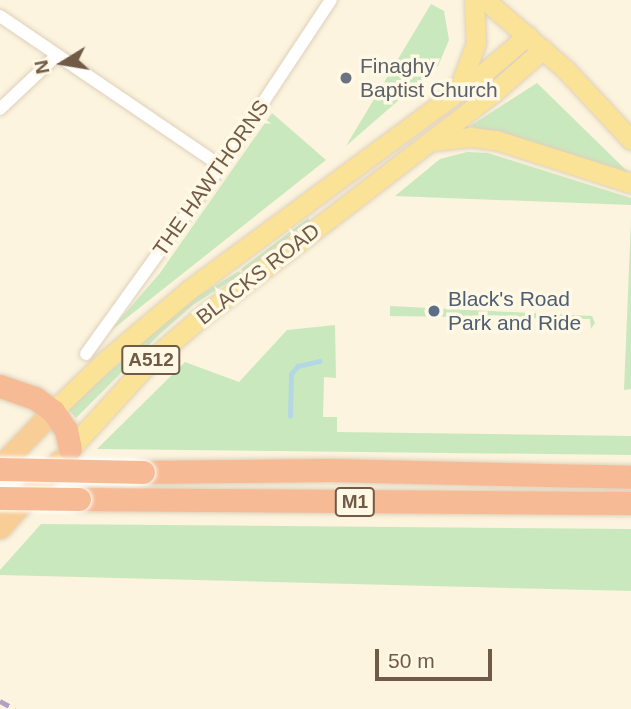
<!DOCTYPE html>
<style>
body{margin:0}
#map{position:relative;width:631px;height:709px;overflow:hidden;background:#fcf4de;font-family:Arial,sans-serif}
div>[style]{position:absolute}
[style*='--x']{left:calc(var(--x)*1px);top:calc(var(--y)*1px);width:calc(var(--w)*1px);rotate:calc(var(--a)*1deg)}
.green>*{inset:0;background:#cae8be}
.stream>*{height:4.5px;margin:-2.25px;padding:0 2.25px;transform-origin:2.25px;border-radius:2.25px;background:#b4d7e4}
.roads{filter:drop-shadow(0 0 2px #dfd0bb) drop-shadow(0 0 2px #dfd0bb)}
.minor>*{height:12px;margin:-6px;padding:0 6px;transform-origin:6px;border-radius:6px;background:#fff}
.primary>*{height:19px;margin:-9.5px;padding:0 9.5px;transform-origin:9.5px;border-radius:9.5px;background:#fae297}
.trunk>*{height:21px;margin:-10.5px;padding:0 10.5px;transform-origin:10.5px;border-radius:10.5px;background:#f8ce96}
.motorway>*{height:23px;margin:-11.5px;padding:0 11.5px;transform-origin:11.5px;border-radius:11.5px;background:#f6bb95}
.rail>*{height:4.5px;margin-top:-2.25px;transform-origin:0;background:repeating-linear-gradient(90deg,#b79fc3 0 10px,transparent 0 17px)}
.bridges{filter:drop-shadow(0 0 2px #fff) drop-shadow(0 0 2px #fff)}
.motorway-bridge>*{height:23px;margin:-11.5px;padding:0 11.5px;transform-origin:11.5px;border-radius:11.5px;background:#f6bb95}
.dots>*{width:19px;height:19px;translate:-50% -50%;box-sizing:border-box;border:4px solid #fff8e4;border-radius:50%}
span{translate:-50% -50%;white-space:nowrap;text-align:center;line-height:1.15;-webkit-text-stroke:7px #fff8e4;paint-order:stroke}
.shield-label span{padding:2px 5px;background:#fff8e4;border:2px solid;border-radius:5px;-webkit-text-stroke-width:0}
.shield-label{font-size:19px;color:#715b47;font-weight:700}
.worship-label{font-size:21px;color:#5b616d}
.left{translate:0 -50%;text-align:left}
.street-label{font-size:21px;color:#715b47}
.service-label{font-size:21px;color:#4e5e75}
.north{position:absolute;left:28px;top:28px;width:70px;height:70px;-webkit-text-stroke:5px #fff8e4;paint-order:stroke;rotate:259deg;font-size:19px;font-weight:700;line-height:28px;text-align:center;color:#715b47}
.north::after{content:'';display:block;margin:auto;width:24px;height:32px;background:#715b47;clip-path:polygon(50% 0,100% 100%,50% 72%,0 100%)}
.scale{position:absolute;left:375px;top:649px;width:117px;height:32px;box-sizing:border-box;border:4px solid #715b47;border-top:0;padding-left:9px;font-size:21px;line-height:24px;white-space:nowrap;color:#715b47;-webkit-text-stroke:5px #fff8e4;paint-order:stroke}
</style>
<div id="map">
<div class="green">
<i style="clip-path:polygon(431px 4px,444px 11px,449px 40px,438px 66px,346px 146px)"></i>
<i style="clip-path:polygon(537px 83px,627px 171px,628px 175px,470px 126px)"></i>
<i style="clip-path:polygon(272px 113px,326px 160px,109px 332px,160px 273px)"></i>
<i style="clip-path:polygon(467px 152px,488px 153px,631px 198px,631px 205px,395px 196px,440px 159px)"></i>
<i style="clip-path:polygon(308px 218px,310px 221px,243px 272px,241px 269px)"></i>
<i style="clip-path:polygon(631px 220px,631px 389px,624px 390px)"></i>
<i style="clip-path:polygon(239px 271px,241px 274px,193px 305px,160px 334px,76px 418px,68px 409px,188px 302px)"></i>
<i style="clip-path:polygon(390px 306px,592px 316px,595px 323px,591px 329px,590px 319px,390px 316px)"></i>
<i style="clip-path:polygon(335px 325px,336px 378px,324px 377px,323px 417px,337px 417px,337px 432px,631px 436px,631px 455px,97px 449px,185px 362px,239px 382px,287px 330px)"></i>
<i style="clip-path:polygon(41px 524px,631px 529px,631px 591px,0 575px,0 570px)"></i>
</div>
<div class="stream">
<i style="--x:290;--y:416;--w:42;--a:-88.6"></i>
<i style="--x:291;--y:374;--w:11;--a:-49"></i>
<i style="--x:298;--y:366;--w:22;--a:-13"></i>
</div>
<div class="roads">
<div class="minor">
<i style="--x:0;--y:16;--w:267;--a:34.2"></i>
<i style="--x:0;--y:109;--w:77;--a:-43.4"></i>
<i style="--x:86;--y:354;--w:231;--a:-54.3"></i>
<i style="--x:221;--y:166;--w:199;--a:-56.5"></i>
</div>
<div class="primary">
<i style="--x:485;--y:0;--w:107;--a:40.8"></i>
<i style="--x:566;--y:70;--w:96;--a:47.1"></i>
<i style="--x:459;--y:88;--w:48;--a:-69.3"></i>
<i style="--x:476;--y:43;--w:43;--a:-92.7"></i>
<i style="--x:433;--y:141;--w:37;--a:-6"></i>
<i style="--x:470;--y:137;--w:26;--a:7"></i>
<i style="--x:496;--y:140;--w:142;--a:17.7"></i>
<i style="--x:53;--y:411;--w:74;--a:-43.9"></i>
<i style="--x:106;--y:360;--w:110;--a:-40.2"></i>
<i style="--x:190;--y:289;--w:370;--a:-36.4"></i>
<i style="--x:488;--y:69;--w:52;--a:-40.4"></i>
<i style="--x:70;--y:449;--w:119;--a:-47.7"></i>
<i style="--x:150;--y:361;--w:67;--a:-40.8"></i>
<i style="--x:201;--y:317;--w:369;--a:-37.5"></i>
<i style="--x:494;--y:92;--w:65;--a:-41.3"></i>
</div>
<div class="trunk">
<i style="--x:0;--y:466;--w:76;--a:-46.1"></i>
<i style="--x:0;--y:528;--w:89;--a:-48.6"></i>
</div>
<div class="motorway">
<i style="--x:0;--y:386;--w:37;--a:19"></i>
<i style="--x:35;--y:398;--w:22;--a:36"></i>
<i style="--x:53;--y:411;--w:23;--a:56"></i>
<i style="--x:66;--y:430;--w:19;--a:78"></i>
<i style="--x:143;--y:472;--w:187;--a:-0.6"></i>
<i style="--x:330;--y:470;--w:301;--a:1.3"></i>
<i style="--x:79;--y:499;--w:552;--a:0.42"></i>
</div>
</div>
<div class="rail">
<i style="--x:0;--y:701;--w:17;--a:28"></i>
</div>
<div class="bridges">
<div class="motorway-bridge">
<i style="--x:0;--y:469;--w:143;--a:1.2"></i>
<i style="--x:0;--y:498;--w:79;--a:0.7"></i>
</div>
</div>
<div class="dots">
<i style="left:346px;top:78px;background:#6b7280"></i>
<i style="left:434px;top:311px;background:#5c6f8a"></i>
</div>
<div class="shield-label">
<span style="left:151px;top:360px">A512</span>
<span style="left:355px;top:502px">M1</span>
</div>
<div class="worship-label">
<span class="left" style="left:360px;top:78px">Finaghy<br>Baptist Church</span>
</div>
<div class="street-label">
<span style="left:211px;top:178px;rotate:-55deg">THE HAWTHORNS</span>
<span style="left:258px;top:274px;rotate:-38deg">BLACKS ROAD</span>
</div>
<div class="service-label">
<span class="left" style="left:448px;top:311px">Black's Road<br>Park and Ride</span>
</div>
<div class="north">N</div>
<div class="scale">50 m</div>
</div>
